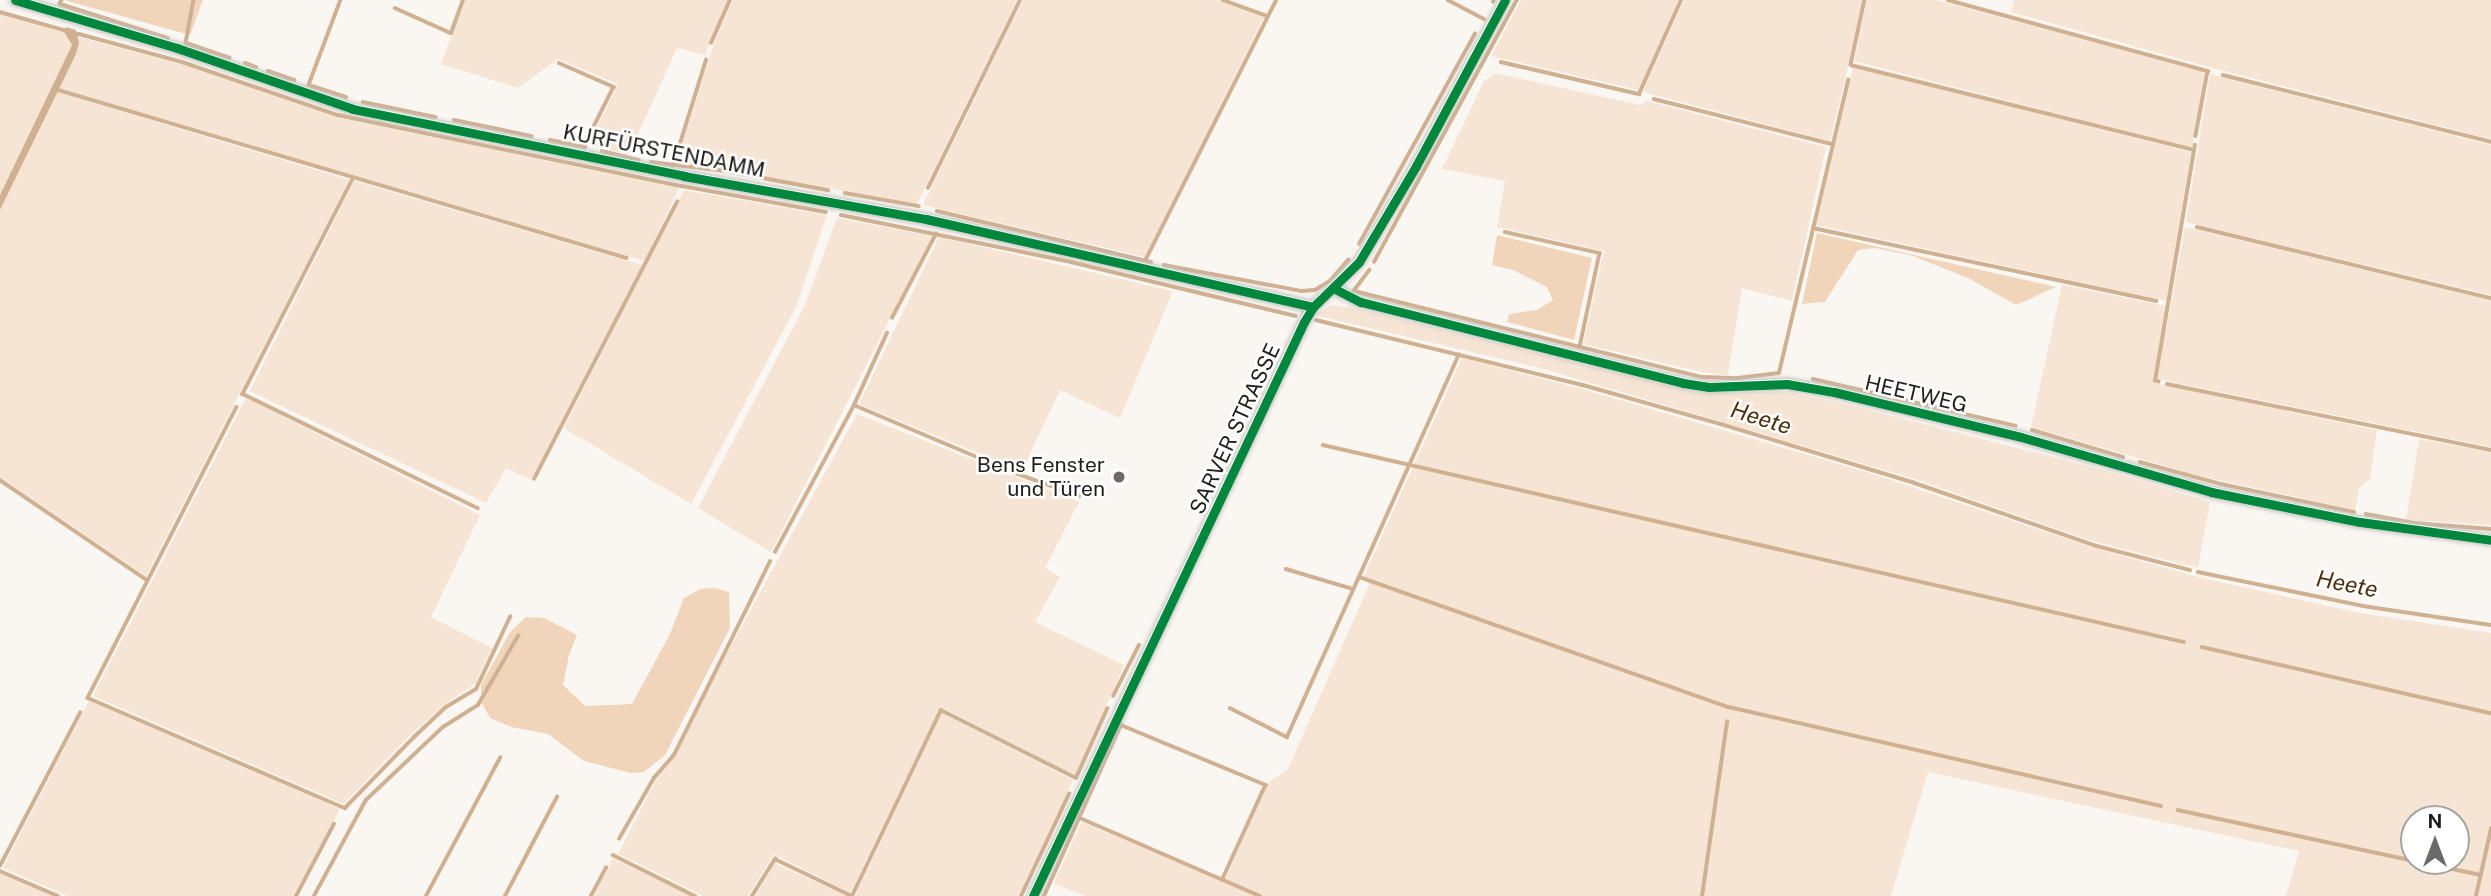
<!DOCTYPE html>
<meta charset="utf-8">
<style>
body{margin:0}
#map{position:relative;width:2491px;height:896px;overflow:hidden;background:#faf7f3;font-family:"Public Sans",sans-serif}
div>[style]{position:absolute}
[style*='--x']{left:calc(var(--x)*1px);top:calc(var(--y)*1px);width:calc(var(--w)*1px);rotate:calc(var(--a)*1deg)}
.green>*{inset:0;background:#f6e5d4}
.forest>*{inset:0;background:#f0d5bb}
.water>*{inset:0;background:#cfb090}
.stream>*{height:3.5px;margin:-1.75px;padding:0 1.75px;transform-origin:1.75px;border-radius:1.75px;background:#cfb090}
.roads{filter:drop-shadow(0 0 2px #c6c3c0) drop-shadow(0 0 2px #c6c3c0)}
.street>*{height:10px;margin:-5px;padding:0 5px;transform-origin:5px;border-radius:5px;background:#fefefd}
.cycleway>*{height:9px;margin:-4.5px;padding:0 4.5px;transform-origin:4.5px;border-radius:4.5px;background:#00873e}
.dots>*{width:19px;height:19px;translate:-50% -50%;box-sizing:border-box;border:4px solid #fff;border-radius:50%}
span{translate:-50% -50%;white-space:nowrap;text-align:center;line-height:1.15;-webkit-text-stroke:5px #fff;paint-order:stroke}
.street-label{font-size:21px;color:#201e1b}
.poi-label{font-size:21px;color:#201e1b}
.right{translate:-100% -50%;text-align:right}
.water-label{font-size:23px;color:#4d2f0c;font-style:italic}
.north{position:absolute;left:2400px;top:805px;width:70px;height:70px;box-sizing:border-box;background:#fff;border:2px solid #a6a5a4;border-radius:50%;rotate:0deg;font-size:19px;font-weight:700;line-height:28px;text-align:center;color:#201e1b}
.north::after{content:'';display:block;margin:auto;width:24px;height:32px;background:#6c6a67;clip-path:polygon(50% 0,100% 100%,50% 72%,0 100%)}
</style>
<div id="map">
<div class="green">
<i style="clip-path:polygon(465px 0,728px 0,705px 55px,677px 48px,629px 154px,589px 145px,618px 84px,558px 59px,518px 88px,441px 64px)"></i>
<i style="clip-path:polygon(733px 0,1017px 0,917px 204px,723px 169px,676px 164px,714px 43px)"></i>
<i style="clip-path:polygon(1023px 0,1217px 0,1264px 17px,1145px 257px,923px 205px)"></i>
<i style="clip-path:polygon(1521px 0,1678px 0,1639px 90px,1491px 56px)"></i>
<i style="clip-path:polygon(1684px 0,1864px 0,1830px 141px,1643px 92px)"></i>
<i style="clip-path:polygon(1867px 0,1935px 0,2205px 71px,2192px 148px,1854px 61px)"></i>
<i style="clip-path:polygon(2014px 0,2491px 0,2491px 139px,2209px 67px,2011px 12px)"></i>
<i style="clip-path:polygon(0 14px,64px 32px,72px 45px,0 195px)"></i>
<i style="clip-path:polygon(77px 37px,177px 63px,340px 118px,679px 188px,645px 261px,58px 88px,76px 54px)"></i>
<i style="clip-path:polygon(1853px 67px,2191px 152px,2167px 301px,1816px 225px)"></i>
<i style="clip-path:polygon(1495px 73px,1640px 105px,1647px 101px,1826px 147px,1792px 301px,1742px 288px,1728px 375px,1702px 372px,1583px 344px,1604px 251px,1497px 227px,1505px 181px,1442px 169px,1484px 81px)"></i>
<i style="clip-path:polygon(2210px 74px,2491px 145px,2491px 295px,2186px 222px)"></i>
<i style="clip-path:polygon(57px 92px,349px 180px,146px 576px,0 477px,0 210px)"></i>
<i style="clip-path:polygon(354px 181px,642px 265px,531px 480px,506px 468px,486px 503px,250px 391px)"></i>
<i style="clip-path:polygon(684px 190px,827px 215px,796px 307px,691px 504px,564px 428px)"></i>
<i style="clip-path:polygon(837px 218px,932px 236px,771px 552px,698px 508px,804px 307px)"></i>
<i style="clip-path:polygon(2185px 227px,2491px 300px,2491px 447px,2157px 379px)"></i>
<i style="clip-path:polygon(939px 237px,1173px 291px,1120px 418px,1060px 390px,1022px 471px,859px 404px)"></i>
<i style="clip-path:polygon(2062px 285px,2166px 306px,2153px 383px,2377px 430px,2370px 479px,2359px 488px,2355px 510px,2196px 475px,2031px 427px)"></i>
<i style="clip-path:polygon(1331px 305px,1352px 308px,1699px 393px,1784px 392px,1837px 402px,2107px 471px,2210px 502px,2198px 568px,2092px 541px,1918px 480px,1540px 368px,1314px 315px)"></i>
<i style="clip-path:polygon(evenodd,1462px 358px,1582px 389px,1870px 473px,2091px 547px,2198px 577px,2360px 613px,2491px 633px,2491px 896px,2286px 896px,2299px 851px,1928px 772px,1891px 896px,1085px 896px,1054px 883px,1082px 822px,1224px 882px,1269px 782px,1288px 769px,1369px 585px,1364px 576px,1462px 358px,2414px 819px,2456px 819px,2456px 861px,2414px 861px,2414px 819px)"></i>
<i style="clip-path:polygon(246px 398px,480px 515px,431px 617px,492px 648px,475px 684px,449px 701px,412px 733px,344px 804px,93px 696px)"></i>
<i style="clip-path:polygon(857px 414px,1079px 502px,1045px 568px,1060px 577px,1035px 622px,1124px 665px,1075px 776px,941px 707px,850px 893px,774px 854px,748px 896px,703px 896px,618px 854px,656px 780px,675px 757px,703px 698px)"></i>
<i style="clip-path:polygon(2419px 439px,2491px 452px,2491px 525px,2406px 520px)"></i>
<i style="clip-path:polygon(89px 701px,340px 809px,293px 896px,68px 896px,3px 868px)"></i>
<i style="clip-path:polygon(942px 713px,1073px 780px,1018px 896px,855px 896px)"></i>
<i style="clip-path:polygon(613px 859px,692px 896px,594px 896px)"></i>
<i style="clip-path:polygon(775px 863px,846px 896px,756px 896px)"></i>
<i style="clip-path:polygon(0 873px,52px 896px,0 896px)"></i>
</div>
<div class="forest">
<i style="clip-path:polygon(203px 0,190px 35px,67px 1px,67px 0)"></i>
<i style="clip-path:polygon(1817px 233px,2056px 287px,2016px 305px,1970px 279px,1913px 256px,1875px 248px,1858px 250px,1825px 302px,1802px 304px)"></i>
<i style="clip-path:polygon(1497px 235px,1592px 258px,1574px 340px,1507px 322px,1509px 314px,1537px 310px,1553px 300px,1547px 287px,1513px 270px,1492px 265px)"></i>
<i style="clip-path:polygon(714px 588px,729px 592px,730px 628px,665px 755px,644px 772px,631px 773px,584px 761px,548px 734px,511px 727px,490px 718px,481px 702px,481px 685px,510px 632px,526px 617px,544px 618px,577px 635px,569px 655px,563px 685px,585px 706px,632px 704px,669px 636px,684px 598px,700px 589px)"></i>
</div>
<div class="water">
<i style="clip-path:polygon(66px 27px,76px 30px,79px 43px,76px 54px,0 210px,0 195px,72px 45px,64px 32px)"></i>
</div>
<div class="stream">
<i style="--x:62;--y:0;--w:4;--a:117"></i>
<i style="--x:60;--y:4;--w:113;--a:17.5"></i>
<i style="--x:194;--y:0;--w:44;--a:100.5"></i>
<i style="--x:186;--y:43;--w:46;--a:18.8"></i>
<i style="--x:341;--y:0;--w:91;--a:110.6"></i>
<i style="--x:309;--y:85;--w:39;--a:18"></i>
<i style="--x:1223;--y:0;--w:47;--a:20"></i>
<i style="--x:1448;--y:0;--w:41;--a:27.8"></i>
<i style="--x:1865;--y:0;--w:66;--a:102.2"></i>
<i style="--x:1851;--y:65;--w:353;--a:13.9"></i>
<i style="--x:1948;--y:0;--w:270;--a:15.3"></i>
<i style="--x:2208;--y:71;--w:66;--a:100.5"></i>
<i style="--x:1493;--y:2;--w:2;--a:-63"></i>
<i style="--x:395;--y:8;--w:61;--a:24.1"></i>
<i style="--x:451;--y:33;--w:35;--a:-70"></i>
<i style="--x:0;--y:12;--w:70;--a:15.8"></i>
<i style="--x:73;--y:35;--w:6;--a:-9"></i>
<i style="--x:79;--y:34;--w:107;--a:15.2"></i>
<i style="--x:182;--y:62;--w:165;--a:18.8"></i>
<i style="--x:338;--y:115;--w:351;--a:11.7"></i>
<i style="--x:682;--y:186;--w:146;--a:10.2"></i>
<i style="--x:711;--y:43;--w:47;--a:-66.2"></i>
<i style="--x:1501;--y:62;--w:142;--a:13.1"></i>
<i style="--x:1639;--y:94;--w:103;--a:-65.9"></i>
<i style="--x:245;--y:63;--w:12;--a:20"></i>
<i style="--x:559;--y:63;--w:60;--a:23.6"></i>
<i style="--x:614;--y:87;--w:67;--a:116.6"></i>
<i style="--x:268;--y:71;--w:28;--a:19"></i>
<i style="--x:2223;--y:75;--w:276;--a:14"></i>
<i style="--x:55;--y:89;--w:596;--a:16.46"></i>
<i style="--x:1654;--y:99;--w:184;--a:14.2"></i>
<i style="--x:363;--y:102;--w:74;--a:11.8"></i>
<i style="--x:454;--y:120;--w:79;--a:11.7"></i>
<i style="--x:550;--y:140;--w:36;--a:11"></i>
<i style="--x:602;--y:151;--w:38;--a:14"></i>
<i style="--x:651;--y:162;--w:75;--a:6.9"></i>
<i style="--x:725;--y:171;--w:105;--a:10.5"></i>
<i style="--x:673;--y:166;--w:111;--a:-72.7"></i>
<i style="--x:353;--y:179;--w:242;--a:117.1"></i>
<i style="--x:243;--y:394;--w:261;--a:25.9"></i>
<i style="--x:928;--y:188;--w:209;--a:-63.9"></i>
<i style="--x:845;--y:193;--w:75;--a:10"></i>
<i style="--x:937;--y:211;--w:220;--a:13.4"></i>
<i style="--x:841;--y:215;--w:235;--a:11.5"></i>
<i style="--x:1071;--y:262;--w:231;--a:13.5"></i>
<i style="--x:2197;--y:227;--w:302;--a:13.6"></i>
<i style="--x:1813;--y:228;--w:351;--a:12"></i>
<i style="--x:1505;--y:232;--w:97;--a:12.5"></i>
<i style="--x:1600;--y:253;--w:96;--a:102"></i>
<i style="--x:1359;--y:244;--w:240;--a:-61.1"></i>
<i style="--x:1145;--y:261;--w:292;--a:-63.3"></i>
<i style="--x:1374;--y:262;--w:298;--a:-61.4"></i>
<i style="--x:1164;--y:265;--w:139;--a:10.7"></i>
<i style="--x:1301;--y:291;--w:14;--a:-4"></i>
<i style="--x:1315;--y:290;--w:17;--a:-31"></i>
<i style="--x:1330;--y:281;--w:28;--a:-49"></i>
<i style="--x:1370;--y:270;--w:26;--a:127"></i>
<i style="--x:1354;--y:291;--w:358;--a:13.9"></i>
<i style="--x:1702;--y:377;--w:36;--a:2"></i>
<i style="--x:1738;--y:378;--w:41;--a:-7"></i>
<i style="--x:1779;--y:373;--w:301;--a:-76.7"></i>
<i style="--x:892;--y:318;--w:95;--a:-62.4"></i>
<i style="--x:1316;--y:320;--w:275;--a:13.7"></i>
<i style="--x:1583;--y:385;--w:143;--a:15.8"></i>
<i style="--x:1721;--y:424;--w:200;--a:16.9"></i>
<i style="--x:1912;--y:482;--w:196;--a:19.1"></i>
<i style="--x:2097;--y:546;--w:96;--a:14.5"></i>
<i style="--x:1813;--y:379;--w:208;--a:13"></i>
<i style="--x:2159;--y:382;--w:4;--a:-166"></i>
<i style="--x:2155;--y:381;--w:239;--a:-80.4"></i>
<i style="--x:2167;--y:384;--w:331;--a:11.5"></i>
<i style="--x:854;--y:405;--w:175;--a:22.9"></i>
<i style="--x:1015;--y:473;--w:68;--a:19.8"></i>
<i style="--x:237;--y:407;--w:327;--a:117.1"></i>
<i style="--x:88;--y:698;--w:280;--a:23.2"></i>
<i style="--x:345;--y:808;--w:99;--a:-45.8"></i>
<i style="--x:414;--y:737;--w:44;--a:-43.2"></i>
<i style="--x:446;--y:707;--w:35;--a:-31"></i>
<i style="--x:476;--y:689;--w:80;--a:-64.7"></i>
<i style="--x:2032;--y:430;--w:95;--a:16.5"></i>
<i style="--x:1323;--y:445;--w:883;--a:12.89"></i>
<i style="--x:2140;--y:462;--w:84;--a:15.2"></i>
<i style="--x:2221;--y:484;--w:136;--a:11.9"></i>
<i style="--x:534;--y:479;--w:312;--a:-62.7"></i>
<i style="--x:0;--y:480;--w:178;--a:34.2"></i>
<i style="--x:2366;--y:514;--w:48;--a:10.8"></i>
<i style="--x:2413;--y:523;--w:78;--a:4.4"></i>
<i style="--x:775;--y:552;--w:167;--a:-61.7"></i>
<i style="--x:854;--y:405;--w:79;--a:-65.4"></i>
<i style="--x:1286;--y:569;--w:70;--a:16.6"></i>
<i style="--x:2198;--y:572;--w:168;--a:11.6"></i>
<i style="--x:2363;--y:606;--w:129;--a:8.4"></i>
<i style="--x:1359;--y:577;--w:392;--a:19.4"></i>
<i style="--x:1729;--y:707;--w:443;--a:12.9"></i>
<i style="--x:2202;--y:647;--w:296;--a:12.9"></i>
<i style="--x:1113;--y:696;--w:57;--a:-63"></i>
<i style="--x:1230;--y:708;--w:64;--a:27"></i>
<i style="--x:1287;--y:737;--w:419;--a:-65.8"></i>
<i style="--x:2178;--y:810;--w:241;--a:12.2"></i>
<i style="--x:1080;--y:818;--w:196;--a:23.4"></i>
<i style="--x:619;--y:839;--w:70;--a:-60.2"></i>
<i style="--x:654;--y:778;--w:30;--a:-49"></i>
<i style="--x:674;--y:755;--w:216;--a:-63.6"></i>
<i style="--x:613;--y:855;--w:92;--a:26.6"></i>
<i style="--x:2416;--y:861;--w:66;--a:12.2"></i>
<i style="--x:0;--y:866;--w:173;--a:-62.4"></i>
<i style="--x:0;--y:871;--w:63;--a:23.3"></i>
<i style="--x:296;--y:896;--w:81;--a:-62.2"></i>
<i style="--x:314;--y:896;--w:109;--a:-61.6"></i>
<i style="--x:366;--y:800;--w:106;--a:-43.5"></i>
<i style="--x:443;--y:727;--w:41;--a:-32.2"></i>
<i style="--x:478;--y:705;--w:80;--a:-59.9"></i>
<i style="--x:426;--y:896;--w:157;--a:-61.8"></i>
<i style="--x:505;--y:896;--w:112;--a:-62.3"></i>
<i style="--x:591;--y:896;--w:32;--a:-62"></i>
<i style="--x:752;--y:896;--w:44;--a:-58.1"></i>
<i style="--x:775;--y:859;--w:85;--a:25.7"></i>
<i style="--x:852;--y:896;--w:206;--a:-64.4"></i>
<i style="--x:941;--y:710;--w:151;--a:26.7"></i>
<i style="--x:1076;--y:778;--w:76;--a:-65.8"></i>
<i style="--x:1021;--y:896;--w:113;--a:-64.8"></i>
<i style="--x:1044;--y:896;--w:188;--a:-65.8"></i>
<i style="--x:1121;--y:725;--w:157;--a:22.5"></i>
<i style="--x:1266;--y:785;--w:103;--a:114.6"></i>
<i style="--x:1702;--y:896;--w:176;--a:-81.8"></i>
<i style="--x:2476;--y:896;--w:69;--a:-77.4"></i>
</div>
<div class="roads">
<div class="street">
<i style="--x:15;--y:0;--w:169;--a:16.5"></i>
<i style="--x:177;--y:48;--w:186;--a:19.1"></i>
<i style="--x:353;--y:109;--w:338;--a:11.4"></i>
<i style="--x:684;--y:176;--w:246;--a:10.1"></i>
<i style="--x:926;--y:219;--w:397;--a:12.8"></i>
<i style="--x:1335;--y:289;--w:29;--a:27"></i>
<i style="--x:1361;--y:302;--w:332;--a:14.1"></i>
<i style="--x:1683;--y:383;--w:26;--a:9"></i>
<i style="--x:1709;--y:387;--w:78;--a:-2.2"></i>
<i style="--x:1787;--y:384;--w:48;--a:9.7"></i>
<i style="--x:1834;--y:392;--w:192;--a:13.5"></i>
<i style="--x:2021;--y:437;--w:198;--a:16.1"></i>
<i style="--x:2211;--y:492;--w:152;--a:11.4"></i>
<i style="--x:2360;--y:522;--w:132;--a:7.8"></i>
<i style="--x:1033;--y:896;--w:635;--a:-64.73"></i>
<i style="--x:1304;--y:322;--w:17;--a:-59"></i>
<i style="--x:1313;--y:307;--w:64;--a:-44.4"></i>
<i style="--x:1359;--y:262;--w:112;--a:-59.3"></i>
<i style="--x:1416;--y:166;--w:188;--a:-61.8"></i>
</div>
</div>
<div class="cycleway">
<i style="--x:15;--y:0;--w:169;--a:16.5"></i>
<i style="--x:177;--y:48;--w:186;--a:19.1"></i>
<i style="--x:353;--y:109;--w:338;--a:11.4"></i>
<i style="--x:684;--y:176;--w:246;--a:10.1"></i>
<i style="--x:926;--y:219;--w:397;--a:12.8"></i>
<i style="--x:1335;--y:289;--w:29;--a:27"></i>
<i style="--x:1361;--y:302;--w:332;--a:14.1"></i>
<i style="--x:1683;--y:383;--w:26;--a:9"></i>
<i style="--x:1709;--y:387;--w:78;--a:-2.2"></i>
<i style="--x:1787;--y:384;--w:48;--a:9.7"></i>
<i style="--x:1834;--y:392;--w:192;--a:13.5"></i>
<i style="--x:2021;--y:437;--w:198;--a:16.1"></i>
<i style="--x:2211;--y:492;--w:152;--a:11.4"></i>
<i style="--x:2360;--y:522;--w:132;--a:7.8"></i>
<i style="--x:1033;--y:896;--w:635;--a:-64.73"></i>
<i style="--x:1304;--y:322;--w:17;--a:-59"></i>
<i style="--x:1313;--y:307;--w:64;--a:-44.4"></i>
<i style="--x:1359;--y:262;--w:112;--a:-59.3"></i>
<i style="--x:1416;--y:166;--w:188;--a:-61.8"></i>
</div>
<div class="dots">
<i style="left:1119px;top:477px;background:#6c6a67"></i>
</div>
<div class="street-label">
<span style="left:664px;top:151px;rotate:11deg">KURFÜRSTENDAMM</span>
<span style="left:1916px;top:394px;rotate:13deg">HEETWEG</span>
<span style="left:1235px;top:429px;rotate:-65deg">SARVER STRASSE</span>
</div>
<div class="poi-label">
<span class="right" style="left:1105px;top:477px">Bens Fenster<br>und Türen</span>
</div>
<div class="water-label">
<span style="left:1761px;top:418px;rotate:17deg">Heete</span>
<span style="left:2347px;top:584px;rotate:11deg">Heete</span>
</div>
<div class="north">N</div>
</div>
